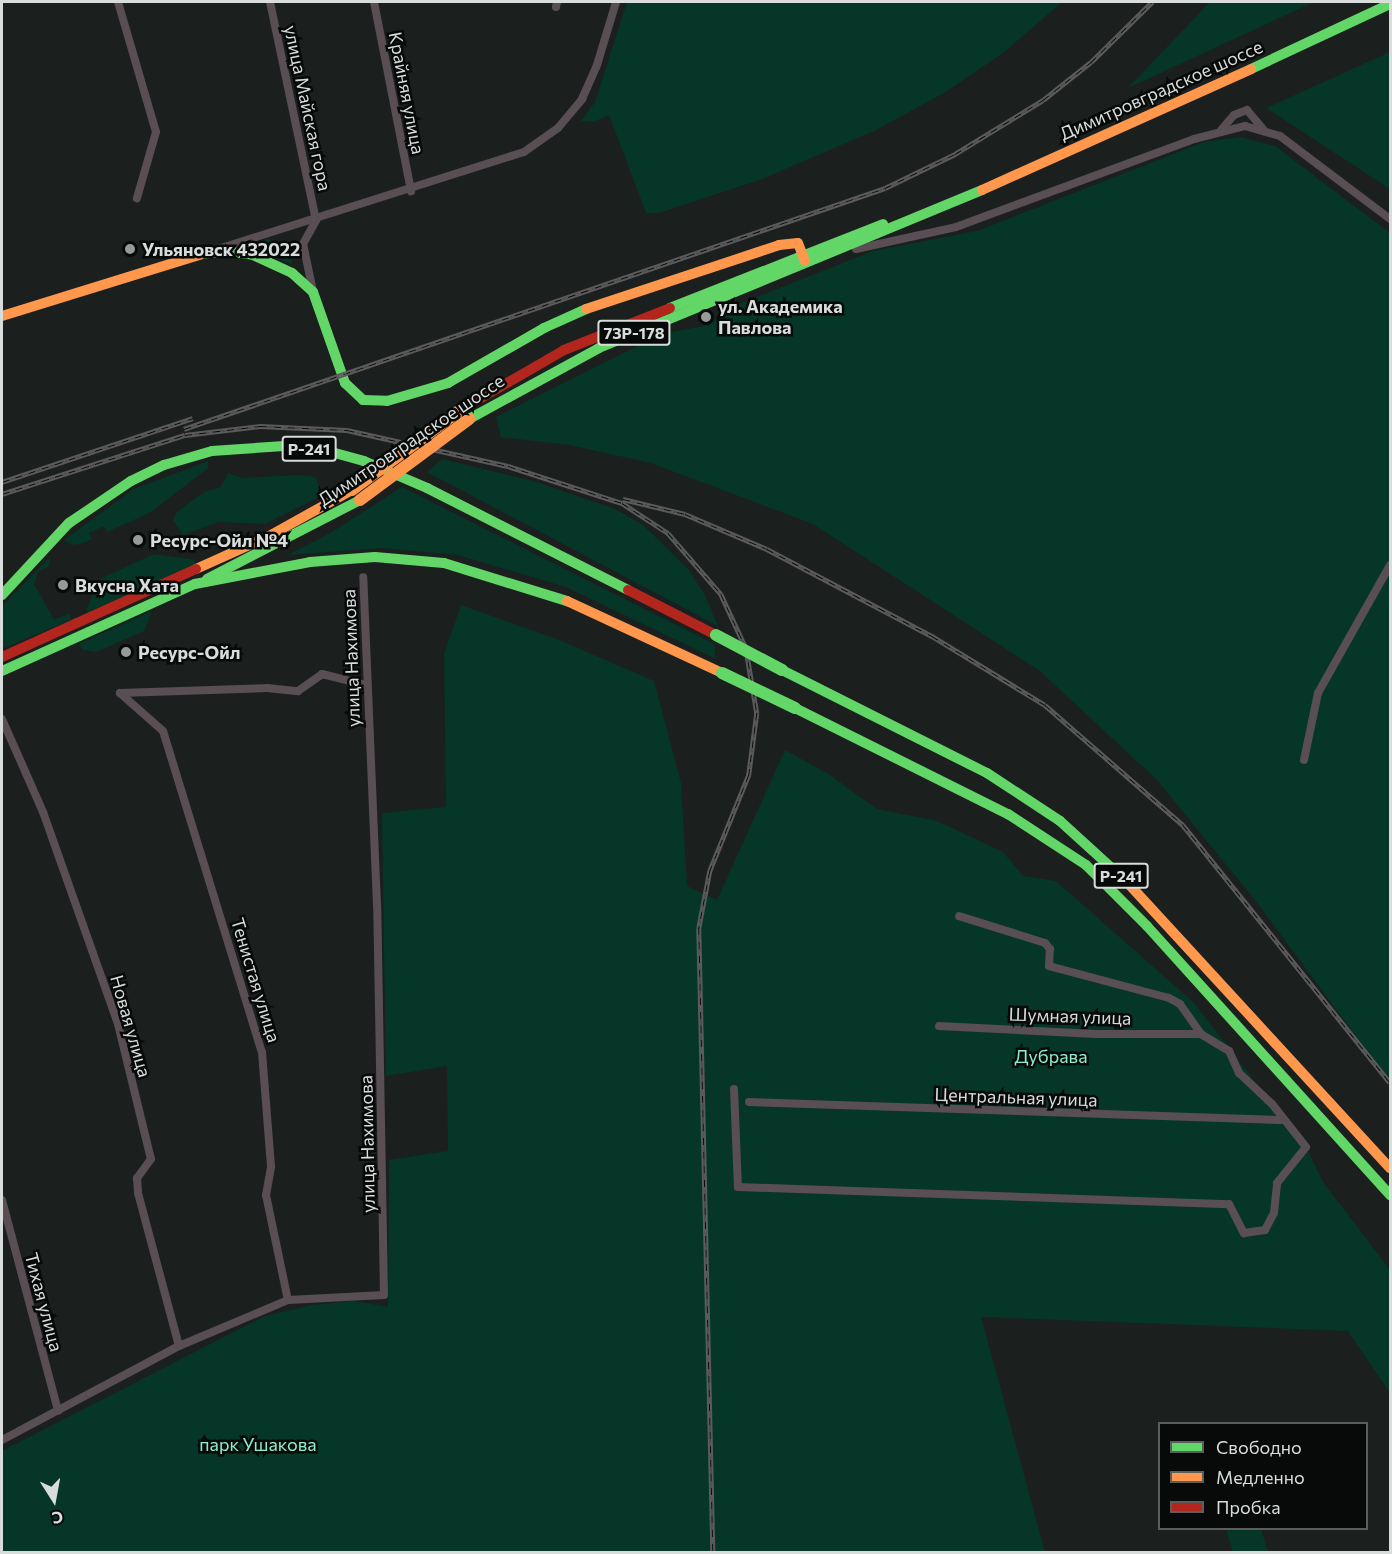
<!DOCTYPE html>
<meta charset="utf-8">
<style>
body{margin:0}
#map{position:relative;width:1392px;height:1554px;overflow:hidden;background:#1b201e;font-family:Commissioner,sans-serif}
div>[style]{position:absolute}
[style*='--x']{left:calc(var(--x)*1px);top:calc(var(--y)*1px);width:calc(var(--w)*1px);rotate:calc(var(--a)*1deg)}
.green>*{inset:0;background:#053628}
.street>*{height:8px;margin:-4px;padding:0 4px;transform-origin:4px;border-radius:4px;background:#584e54}
.fast>*{height:10px;margin:-5px;padding:0 5px;transform-origin:5px;border-radius:5px;background:#63d668}
.slow>*{height:10px;margin:-5px;padding:0 5px;transform-origin:5px;border-radius:5px;background:#ff974d}
.jam>*{height:10px;margin:-5px;padding:0 5px;transform-origin:5px;border-radius:5px;background:#b3261e}
.rail>*{height:4.5px;margin-top:-2.25px;transform-origin:0;background:repeating-linear-gradient(90deg,#070a09 0 7px,#5c5a5c 0 14px);box-sizing:border-box;border-block:2px solid #5c5a5c}
.fast-bridge>*{height:12px;margin:-6px;padding:0 6px;transform-origin:6px;border-radius:6px;background:#63d668}
.slow-bridge>*{height:12px;margin:-6px;padding:0 6px;transform-origin:6px;border-radius:6px;background:#ff974d}
.dots>*{width:16px;height:16px;translate:-50% -50%;box-sizing:border-box;border:3px solid #070a09;border-radius:50%}
span{translate:-50% -50%;white-space:nowrap;text-align:center;line-height:1.15;-webkit-text-stroke:5px #070a09;paint-order:stroke}
.shield-label span{padding:2px 4px;background:#070a09;border:2px solid;border-radius:4px;-webkit-text-stroke-width:0}
.shield-label{font-size:16px;color:#d8dddb;font-weight:700}
.street-label{font-size:18px;color:#d8dddb}
.poi-label{font-size:18px;color:#d8dddb;font-weight:700}
.left{translate:0 -50%;text-align:left}
.park-label{font-size:18px;color:#8af0cc}
.frame{position:absolute;inset:0;border:3px solid #d8dddb;pointer-events:none}
.legend{position:absolute;left:1158px;top:1422px;width:210px;height:108px;box-sizing:border-box;background:#070a09;border:2px solid #5b5e5d;margin:0;padding:8px 10px;list-style:none;font-size:18px;color:#d8dddb}
.legend li{display:flex;align-items:center;gap:12px;height:30px}
.legend b{width:30px;border:2px solid #5b5e5d}
.north{position:absolute;left:24px;top:1470px;width:60px;height:60px;-webkit-text-stroke:4px #070a09;paint-order:stroke;rotate:169deg;font-size:16px;font-weight:700;line-height:24px;text-align:center;color:#d8dddb}
.north::after{content:'';display:block;margin:auto;width:21px;height:27px;background:#d8dddb;clip-path:polygon(50% 0,100% 100%,50% 72%,0 100%)}
</style>
<div id="map">
<div class="green">
<i style="clip-path:polygon(627px 2px,1062px 2px,1003px 53px,944px 93px,874px 131px,762px 179px,659px 213px,646px 213px,609px 115px,593px 122px,581px 121px,595px 102px)"></i>
<i style="clip-path:polygon(1210px 2px,1314px 2px,1128px 88px)"></i>
<i style="clip-path:polygon(1390px 52px,1390px 189px,1266px 108px)"></i>
<i style="clip-path:polygon(1240px 137px,1275px 146px,1390px 233px,1390px 1082px,1255px 900px,1157px 780px,1040px 671px,813px 524px,651px 463px,569px 445px,501px 437px,496px 417px,662px 334px,709px 325px,739px 304px,873px 251px,977px 231px,1204px 142px)"></i>
<i style="clip-path:polygon(268px 239px,290px 246px,292px 264px,250px 248px,250px 244px)"></i>
<i style="clip-path:polygon(442px 459px,533px 481px,615px 509px,642px 524px,687px 568px,704px 593px,718px 626px,427px 472px)"></i>
<i style="clip-path:polygon(208px 461px,208px 468px,151px 512px,107px 532px,104px 526px,89px 533px,92px 539px,83px 543px,73px 545px,64px 540px,134px 489px)"></i>
<i style="clip-path:polygon(228px 473px,242px 478px,299px 475px,316px 477px,321px 496px,265px 524px,219px 522px,183px 535px,173px 520px,177px 512px,204px 492px,221px 487px)"></i>
<i style="clip-path:polygon(402px 487px,714px 644px,716px 659px,566px 587px,458px 555px,382px 548px,288px 555px,332px 532px)"></i>
<i style="clip-path:polygon(154px 554px,196px 560px,194px 565px,88px 612px,86px 610px,100px 579px)"></i>
<i style="clip-path:polygon(50px 557px,49px 566px,39px 571px,34px 584px,54px 620px,70px 613px,70px 620px,2px 649px,2px 606px)"></i>
<i style="clip-path:polygon(461px 605px,559px 640px,654px 681px,681px 783px,687px 886px,717px 900px,785px 750px,830px 775px,877px 809px,937px 821px,1003px 852px,1023px 876px,1056px 881px,1193px 1002px,1306px 1147px,1323px 1182px,1390px 1270px,1390px 1393px,1348px 1331px,981px 1317px,1045px 1552px,2px 1552px,2px 1451px,265px 1316px,312px 1305px,355px 1301px,388px 1307px,389px 1160px,448px 1151px,447px 1066px,386px 1076px,382px 813px,446px 807px,444px 654px)"></i>
<i style="clip-path:polygon(152px 611px,144px 631px,96px 652px,83px 650px,79px 644px)"></i>
<i style="clip-path:polygon(1226px 1529px,1261px 1529px,1268px 1552px,1233px 1552px)"></i>
</div>
<div class="street">
<i style="--x:118;--y:2;--w:135;--a:73.7"></i>
<i style="--x:156;--y:132;--w:69;--a:106.1"></i>
<i style="--x:270;--y:2;--w:223;--a:78.1"></i>
<i style="--x:374;--y:2;--w:193;--a:78.9"></i>
<i style="--x:556;--y:7;--w:5;--a:-79"></i>
<i style="--x:1221;--y:130;--w:20;--a:-49"></i>
<i style="--x:1234;--y:115;--w:14;--a:-21"></i>
<i style="--x:1247;--y:110;--w:25;--a:50"></i>
<i style="--x:218;--y:249;--w:321;--a:-17.6"></i>
<i style="--x:524;--y:152;--w:42;--a:-35.2"></i>
<i style="--x:558;--y:128;--w:38;--a:-50"></i>
<i style="--x:582;--y:99;--w:37;--a:-66"></i>
<i style="--x:597;--y:65;--w:66;--a:-73.2"></i>
<i style="--x:856;--y:249;--w:102;--a:-12.4"></i>
<i style="--x:956;--y:227;--w:254;--a:-20.3"></i>
<i style="--x:1194;--y:139;--w:53;--a:-14.3"></i>
<i style="--x:1245;--y:126;--w:36;--a:16"></i>
<i style="--x:1280;--y:136;--w:138;--a:37"></i>
<i style="--x:313;--y:291;--w:48;--a:-102"></i>
<i style="--x:303;--y:244;--w:26;--a:-61"></i>
<i style="--x:120;--y:693;--w:57;--a:41.5"></i>
<i style="--x:163;--y:731;--w:336;--a:72.9"></i>
<i style="--x:262;--y:1052;--w:115;--a:85.5"></i>
<i style="--x:271;--y:1167;--w:28;--a:100"></i>
<i style="--x:266;--y:1195;--w:107;--a:78.2"></i>
<i style="--x:120;--y:693;--w:147;--a:-1.9"></i>
<i style="--x:267;--y:688;--w:31;--a:6"></i>
<i style="--x:298;--y:691;--w:29;--a:-35"></i>
<i style="--x:322;--y:674;--w:45;--a:14"></i>
<i style="--x:2;--y:719;--w:102;--a:66.2"></i>
<i style="--x:43;--y:812;--w:225;--a:70.5"></i>
<i style="--x:118;--y:1024;--w:139;--a:76.3"></i>
<i style="--x:151;--y:1159;--w:24;--a:126"></i>
<i style="--x:137;--y:1178;--w:15;--a:86"></i>
<i style="--x:138;--y:1193;--w:158;--a:75"></i>
<i style="--x:1304;--y:760;--w:68;--a:-78.2"></i>
<i style="--x:1318;--y:693;--w:147;--a:-60.6"></i>
<i style="--x:939;--y:1026;--w:157;--a:2.9"></i>
<i style="--x:1096;--y:1034;--w:105;--a:0"></i>
<i style="--x:734;--y:1089;--w:98;--a:87.7"></i>
<i style="--x:738;--y:1187;--w:491;--a:2"></i>
<i style="--x:1229;--y:1204;--w:33;--a:63"></i>
<i style="--x:1244;--y:1233;--w:21;--a:-8"></i>
<i style="--x:1265;--y:1230;--w:19;--a:-62"></i>
<i style="--x:1274;--y:1213;--w:30;--a:-84"></i>
<i style="--x:1277;--y:1183;--w:46;--a:-51.1"></i>
<i style="--x:1306;--y:1147;--w:55;--a:-128.3"></i>
<i style="--x:1272;--y:1104;--w:45;--a:-136.8"></i>
<i style="--x:1239;--y:1073;--w:24;--a:-114"></i>
<i style="--x:1229;--y:1051;--w:33;--a:-149"></i>
<i style="--x:1201;--y:1034;--w:37;--a:-125"></i>
<i style="--x:1180;--y:1004;--w:13;--a:-151"></i>
<i style="--x:1169;--y:998;--w:124;--a:-165.1"></i>
<i style="--x:1049;--y:966;--w:17;--a:-87"></i>
<i style="--x:1050;--y:949;--w:8;--a:-130"></i>
<i style="--x:1045;--y:943;--w:90;--a:-162.6"></i>
<i style="--x:749;--y:1102;--w:532;--a:1.94"></i>
<i style="--x:2;--y:1200;--w:218;--a:75.1"></i>
<i style="--x:2;--y:1440;--w:200;--a:-28"></i>
<i style="--x:179;--y:1346;--w:118;--a:-22.9"></i>
<i style="--x:288;--y:1300;--w:96;--a:-3"></i>
<i style="--x:384;--y:1295;--w:390;--a:-91"></i>
<i style="--x:377;--y:905;--w:328;--a:-92.4"></i>
</div>
<div class="fast">
<i style="--x:1251;--y:69;--w:153;--a:-25.1"></i>
<i style="--x:202;--y:254;--w:23;--a:-7"></i>
<i style="--x:225;--y:251;--w:28;--a:8"></i>
<i style="--x:253;--y:255;--w:43;--a:24.8"></i>
<i style="--x:292;--y:273;--w:28;--a:42"></i>
<i style="--x:313;--y:292;--w:96;--a:70.6"></i>
<i style="--x:345;--y:383;--w:25;--a:43"></i>
<i style="--x:363;--y:400;--w:24;--a:2"></i>
<i style="--x:387;--y:401;--w:64;--a:-16.4"></i>
<i style="--x:448;--y:383;--w:111;--a:-29.8"></i>
<i style="--x:544;--y:328;--w:46;--a:-24.3"></i>
<i style="--x:670;--y:308;--w:229;--a:-21.5"></i>
<i style="--x:469;--y:419;--w:148;--a:-28.6"></i>
<i style="--x:599;--y:348;--w:414;--a:-22.4"></i>
<i style="--x:207;--y:579;--w:172;--a:-27.3"></i>
<i style="--x:2;--y:595;--w:98;--a:-47.1"></i>
<i style="--x:69;--y:523;--w:75;--a:-34.1"></i>
<i style="--x:131;--y:481;--w:37;--a:-26"></i>
<i style="--x:164;--y:465;--w:50;--a:-16.3"></i>
<i style="--x:212;--y:451;--w:72;--a:-4"></i>
<i style="--x:284;--y:446;--w:40;--a:5.7"></i>
<i style="--x:324;--y:450;--w:41;--a:15.4"></i>
<i style="--x:364;--y:461;--w:69;--a:23.2"></i>
<i style="--x:427;--y:488;--w:225;--a:26.9"></i>
<i style="--x:782;--y:670;--w:229;--a:26.7"></i>
<i style="--x:987;--y:773;--w:87;--a:33.3"></i>
<i style="--x:1060;--y:821;--w:89;--a:42.3"></i>
<i style="--x:2;--y:671;--w:212;--a:-24.3"></i>
<i style="--x:195;--y:584;--w:117;--a:-10.8"></i>
<i style="--x:310;--y:562;--w:65;--a:-4.4"></i>
<i style="--x:375;--y:557;--w:69;--a:5"></i>
<i style="--x:444;--y:563;--w:129;--a:17.2"></i>
<i style="--x:795;--y:708;--w:238;--a:26.5"></i>
<i style="--x:1008;--y:814;--w:93;--a:33.2"></i>
<i style="--x:1086;--y:865;--w:86;--a:45"></i>
<i style="--x:1147;--y:926;--w:363;--a:47.9"></i>
</div>
<div class="slow">
<i style="--x:982;--y:190;--w:295;--a:-24.2"></i>
<i style="--x:586;--y:309;--w:203;--a:-18.3"></i>
<i style="--x:779;--y:245;--w:19;--a:-6"></i>
<i style="--x:798;--y:243;--w:19;--a:69"></i>
<i style="--x:2;--y:316;--w:209;--a:-17.2"></i>
<i style="--x:196;--y:569;--w:80;--a:-24.3"></i>
<i style="--x:269;--y:536;--w:95;--a:-29"></i>
<i style="--x:567;--y:601;--w:171;--a:24.9"></i>
<i style="--x:1126;--y:881;--w:390;--a:47.4"></i>
</div>
<div class="jam">
<i style="--x:462;--y:409;--w:118;--a:-30"></i>
<i style="--x:564;--y:350;--w:114;--a:-21.6"></i>
<i style="--x:628;--y:590;--w:99;--a:27.1"></i>
<i style="--x:2;--y:657;--w:213;--a:-24.4"></i>
</div>
<div class="rail">
<i style="--x:184;--y:429;--w:741;--a:-18.97"></i>
<i style="--x:885;--y:188;--w:78;--a:-25.9"></i>
<i style="--x:955;--y:154;--w:103;--a:-31.5"></i>
<i style="--x:1043;--y:100;--w:61;--a:-38.4"></i>
<i style="--x:1091;--y:62;--w:86;--a:-44.5"></i>
<i style="--x:2;--y:482;--w:201;--a:-18.5"></i>
<i style="--x:2;--y:494;--w:192;--a:-17.9"></i>
<i style="--x:185;--y:435;--w:76;--a:-6.8"></i>
<i style="--x:260;--y:426;--w:87;--a:2.6"></i>
<i style="--x:347;--y:430;--w:165;--a:12.6"></i>
<i style="--x:508;--y:466;--w:120;--a:18"></i>
<i style="--x:622;--y:503;--w:55;--a:33.1"></i>
<i style="--x:668;--y:533;--w:81;--a:49"></i>
<i style="--x:721;--y:594;--w:60;--a:65.2"></i>
<i style="--x:746;--y:648;--w:66;--a:80.4"></i>
<i style="--x:757;--y:713;--w:63;--a:97.4"></i>
<i style="--x:749;--y:775;--w:104;--a:112.1"></i>
<i style="--x:710;--y:871;--w:58;--a:100.9"></i>
<i style="--x:699;--y:928;--w:624;--a:88.71"></i>
<i style="--x:623;--y:499;--w:64;--a:13.6"></i>
<i style="--x:685;--y:514;--w:89;--a:23.1"></i>
<i style="--x:767;--y:549;--w:187;--a:27.8"></i>
<i style="--x:932;--y:636;--w:132;--a:31.4"></i>
<i style="--x:1045;--y:705;--w:183;--a:41"></i>
<i style="--x:1183;--y:825;--w:330;--a:51.2"></i>
</div>
<div class="fast-bridge">
<i style="--x:716;--y:635;--w:75;--a:27.9"></i>
<i style="--x:722;--y:673;--w:81;--a:25.6"></i>
</div>
<div class="slow-bridge">
<i style="--x:352;--y:490;--w:137;--a:-36.4"></i>
<i style="--x:360;--y:500;--w:136;--a:-36.6"></i>
</div>
<div class="dots">
<i style="left:130px;top:249px;background:#969b99"></i>
<i style="left:706px;top:317px;background:#969b99"></i>
<i style="left:138px;top:540px;background:#969b99"></i>
<i style="left:63px;top:585px;background:#969b99"></i>
<i style="left:126px;top:652px;background:#969b99"></i>
</div>
<div class="shield-label">
<span style="left:634px;top:333px">73Р-178</span>
<span style="left:309px;top:449px">Р-241</span>
<span style="left:1121px;top:876px">Р-241</span>
</div>
<div class="street-label">
<span style="left:1161px;top:90px;rotate:-24deg">Димитровградское шоссе</span>
<span style="left:407px;top:93px;rotate:79deg">Крайняя улица</span>
<span style="left:308px;top:108px;rotate:78deg">улица Майская гора</span>
<span style="left:411px;top:440px;rotate:-34deg">Димитровградское шоссе</span>
<span style="left:351px;top:658px;rotate:-92deg">улица Нахимова</span>
<span style="left:256px;top:980px;rotate:73deg">Тенистая улица</span>
<span style="left:1070px;top:1016px;rotate:2deg">Шумная улица</span>
<span style="left:131px;top:1026px;rotate:74deg">Новая улица</span>
<span style="left:1016px;top:1097px;rotate:2deg">Центральная улица</span>
<span style="left:367px;top:1144px;rotate:-91deg">улица Нахимова</span>
<span style="left:44px;top:1302px;rotate:75deg">Тихая улица</span>
</div>
<div class="poi-label">
<span class="left" style="left:142px;top:249px">Ульяновск 432022</span>
<span class="left" style="left:718px;top:317px">ул. Академика<br>Павлова</span>
<span class="left" style="left:150px;top:540px">Ресурс-Ойл №4</span>
<span class="left" style="left:75px;top:585px">Вкусна Хата</span>
<span class="left" style="left:138px;top:652px">Ресурс-Ойл</span>
</div>
<div class="park-label">
<span style="left:1051px;top:1056px">Дубрава</span>
<span style="left:258px;top:1444px">парк Ушакова</span>
</div>
<div class="frame"></div>
<ul class="legend">
<li><b style="height:8px;background:#63d668"></b>Свободно</li>
<li><b style="height:8px;background:#ff974d"></b>Медленно</li>
<li><b style="height:8px;background:#b3261e"></b>Пробка</li>
</ul>
<div class="north">С</div>
</div>
